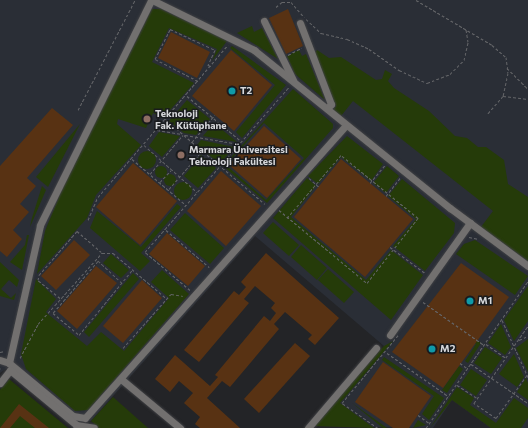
<!DOCTYPE html>
<meta charset="utf-8">
<style>
body{margin:0}
#map{position:relative;width:528px;height:428px;overflow:hidden;background:#232427;font-family:Commissioner,sans-serif}
div>[style]{position:absolute}
[style*='--x']{left:calc(var(--x)*1px);top:calc(var(--y)*1px);width:calc(var(--w)*1px);rotate:calc(var(--a)*1deg)}
.built>*{inset:0;background:#2a2e36}
.green>*{inset:0;background:#253b09}
.round{border-radius:50%}
.building>*{inset:0;background:#583213}
.path>*{height:1px;margin-top:-0.5px;transform-origin:0;background:repeating-linear-gradient(90deg,#646568 0 3px,transparent 0 5px)}
.roads{filter:drop-shadow(0 0 1px #404144) drop-shadow(0 0 1px #404144)}
.minor>*{height:7px;margin:-3.5px;padding:0 3.5px;transform-origin:3.5px;border-radius:3.5px;background:#72706f}
.dots>*{width:11px;height:11px;translate:-50% -50%;box-sizing:border-box;border:2px solid #191b1e;border-radius:50%}
span{translate:-50% -50%;white-space:nowrap;text-align:center;line-height:1.15;-webkit-text-stroke:3px #191b1e;paint-order:stroke}
.poi-label{font-size:10px;color:#d6d7da;font-weight:700}
.left{translate:0 -50%;text-align:left}
</style>
<div id="map">
<div class="built">
<i style="clip-path:polygon(0 0,528px 0,528px 428px,491px 428px,452px 400px,433px 428px,313px 426px,384px 346px,255px 236px,91px 421px,75px 421px,10px 366px,0 373px)"></i>
</div>
<div class="green">
<i style="clip-path:polygon(152px 9px,161px 9px,227px 41px,212px 61px,217px 49px,169px 28px,152px 62px,194px 83px,163px 118px,153px 113px,146px 128px,118px 119px,117px 124px,141px 145px,96px 195px,87px 218px,37px 274px,45px 231px,63px 187px)"></i>
<i style="clip-path:polygon(252px 26px,254px 32px,262px 28px,278px 59px,237px 33px)"></i>
<i style="clip-path:polygon(232px 46px,286px 85px,242px 138px,236px 132px,275px 85px,230px 48px)"></i>
<i style="clip-path:polygon(299px 50px,302px 56px,306px 54px,325px 100px,295px 74px,287px 56px)"></i>
<i style="clip-path:polygon(317px 50px,329px 58px,341px 57px,376px 80px,382px 79px,385px 70px,392px 74px,388px 81px,394px 88px,429px 111px,455px 136px,467px 138px,478px 147px,486px 147px,504px 160px,508px 184px,528px 197px,528px 261px,481px 227px,493px 211px,353px 101px,341px 116px,333px 110px,336px 106px,314px 54px)"></i>
<i style="clip-path:polygon(evenodd,293px 89px,333px 124px,333px 128px,267px 203px,223px 166px,293px 89px,264px 123px,304px 158px,266px 200px,226px 165px,264px 123px)"></i>
<i style="clip-path:polygon(187px 100px,210px 119px,196px 135px,184px 133px,169px 121px)"></i>
<i style="clip-path:polygon(214px 123px,237px 142px,203px 136px)"></i>
<i style="clip-path:polygon(80px 124px,48px 187px,36px 177px)"></i>
<i style="clip-path:polygon(159px 132px,180px 136px,162px 157px,149px 146px)"></i>
<i style="clip-path:polygon(347px 136px,383px 164px,371px 181px,341px 157px,318px 184px,308px 176px)"></i>
<i style="clip-path:polygon(201px 140px,234px 147px,220px 164px,197px 145px)"></i>
<i class="round" style="left:138px;top:151px;width:18px;height:18px"></i>
<i style="clip-path:polygon(201px 155px,216px 168px,198px 188px,184px 176px)"></i>
<i style="clip-path:polygon(387px 166px,399px 176px,386px 193px,373px 183px)"></i>
<i class="round" style="left:155px;top:166px;width:12px;height:12px"></i>
<i class="round" style="left:164px;top:174px;width:12px;height:12px"></i>
<i style="clip-path:polygon(307px 178px,316px 186px,291px 217px,366px 280px,391px 250px,423px 275px,391px 320px,273px 218px)"></i>
<i style="clip-path:polygon(402px 179px,455px 223px,454px 233px,425px 271px,393px 246px,416px 219px,388px 196px)"></i>
<i class="round" style="left:174px;top:182px;width:18px;height:18px"></i>
<i style="clip-path:polygon(42px 186px,46px 190px,30px 227px,32px 218px)"></i>
<i style="clip-path:polygon(177px 204px,181px 207px,141px 253px,150px 261px,140px 271px,90px 228px,97px 211px,141px 247px)"></i>
<i style="clip-path:polygon(185px 213px,224px 248px,210px 264px,170px 230px)"></i>
<i style="clip-path:polygon(273px 222px,299px 245px,289px 256px,263px 233px)"></i>
<i style="clip-path:polygon(27px 235px,29px 235px,22px 270px,10px 262px,25px 245px)"></i>
<i style="clip-path:polygon(475px 240px,528px 276px,515px 295px,456px 254px,464px 244px)"></i>
<i style="clip-path:polygon(301px 245px,327px 268px,317px 280px,291px 257px)"></i>
<i style="clip-path:polygon(111px 254px,129px 270px,121px 278px,103px 263px)"></i>
<i style="clip-path:polygon(0 262px,19px 280px,17px 287px,9px 280px,1px 289px,11px 298px,16px 293px,14px 300px,0 296px)"></i>
<i style="clip-path:polygon(328px 269px,354px 292px,344px 303px,318px 280px)"></i>
<i style="clip-path:polygon(162px 270px,189px 294px,88px 410px,75px 411px,26px 369px,21px 354px,36px 279px,56px 299px,46px 312px,49px 315px,87px 346px,101px 332px,124px 351px,169px 298px,151px 282px)"></i>
<i style="clip-path:polygon(133px 273px,139px 279px,89px 337px,84px 332px)"></i>
<i style="clip-path:polygon(528px 286px,528px 321px,514px 341px,504px 320px)"></i>
<i style="clip-path:polygon(428px 306px,481px 343px,468px 363px,465px 361px,476px 344px,426px 309px)"></i>
<i style="clip-path:polygon(501px 324px,511px 347px,505px 355px,488px 343px)"></i>
<i style="clip-path:polygon(528px 339px,528px 372px,516px 348px)"></i>
<i style="clip-path:polygon(393px 341px,340px 403px,374px 428px,313px 426px,384px 346px)"></i>
<i style="clip-path:polygon(485px 347px,502px 358px,491px 374px,474px 363px)"></i>
<i style="clip-path:polygon(514px 354px,524px 377px,517px 387px,499px 374px)"></i>
<i style="clip-path:polygon(384px 357px,444px 398px,429px 420px,422px 414px,434px 396px,382px 360px)"></i>
<i style="clip-path:polygon(459px 366px,463px 369px,447px 393px,442px 390px)"></i>
<i style="clip-path:polygon(471px 369px,487px 380px,476px 396px,460px 385px)"></i>
<i style="clip-path:polygon(526px 378px,528px 383px,528px 400px,517px 392px)"></i>
<i style="clip-path:polygon(9px 379px,68px 428px,0 428px,0 390px)"></i>
<i style="clip-path:polygon(457px 387px,474px 398px,470px 405px,496px 423px,514px 398px,528px 408px,528px 418px,521px 428px,491px 428px,452px 400px,430px 428px)"></i>
<i style="clip-path:polygon(113px 397px,148px 428px,99px 428px,91px 421px)"></i>
<i style="clip-path:polygon(352px 403px,387px 428px,383px 428px)"></i>
<i style="clip-path:polygon(418px 420px,426px 425px,413px 428px)"></i>
</div>
<div class="building">
<i style="clip-path:polygon(288px 9px,303px 46px,286px 54px,269px 18px)"></i>
<i style="clip-path:polygon(171px 32px,210px 52px,197px 78px,158px 58px)"></i>
<i style="clip-path:polygon(231px 50px,272px 85px,234px 131px,192px 96px)"></i>
<i style="clip-path:polygon(52px 108px,73px 125px,27px 178px,36px 186px,20px 204px,29px 212px,13px 230px,22px 239px,7px 257px,0 251px,0 166px)"></i>
<i style="clip-path:polygon(264px 126px,301px 159px,267px 198px,229px 165px)"></i>
<i style="clip-path:polygon(341px 159px,413px 219px,365px 277px,294px 217px)"></i>
<i style="clip-path:polygon(133px 163px,177px 201px,140px 245px,96px 207px)"></i>
<i style="clip-path:polygon(221px 171px,261px 206px,226px 246px,187px 211px)"></i>
<i style="clip-path:polygon(167px 233px,205px 266px,188px 286px,149px 254px)"></i>
<i style="clip-path:polygon(74px 240px,90px 255px,56px 290px,41px 276px)"></i>
<i style="clip-path:polygon(266px 253px,339px 318px,315px 345px,308px 339px,312px 335px,285px 312px,274px 324px,279px 329px,230px 387px,222px 381px,207px 398px,240px 428px,200px 428px,195px 424px,200px 417px,184px 403px,193px 393px,179px 381px,170px 392px,155px 379px,175px 355px,210px 386px,218px 377px,215px 375px,264px 316px,270px 321px,276px 313px,271px 308px,275px 303px,255px 286px,244px 299px,249px 303px,199px 362px,184px 350px,234px 291px,239px 295px,246px 287px,241px 282px)"></i>
<i style="clip-path:polygon(461px 263px,509px 297px,443px 388px,392px 352px)"></i>
<i style="clip-path:polygon(96px 266px,117px 283px,77px 329px,57px 311px)"></i>
<i style="clip-path:polygon(142px 280px,162px 298px,123px 343px,103px 326px)"></i>
<i style="clip-path:polygon(295px 343px,310px 356px,259px 413px,244px 399px)"></i>
<i style="clip-path:polygon(383px 362px,431px 396px,409px 428px,393px 428px,355px 402px)"></i>
<i style="clip-path:polygon(19px 404px,49px 428px,35px 428px,20px 416px,10px 428px,0 428px)"></i>
</div>
<div class="path">
<i style="--x:416;--y:0;--w:88;--a:30.6"></i>
<i style="--x:492;--y:45;--w:18;--a:41"></i>
<i style="--x:506;--y:57;--w:16;--a:83"></i>
<i style="--x:508;--y:73;--w:24;--a:102"></i>
<i style="--x:503;--y:96;--w:23;--a:131"></i>
<i style="--x:276;--y:7;--w:8;--a:-40"></i>
<i style="--x:282;--y:2;--w:9;--a:0"></i>
<i style="--x:291;--y:2;--w:20;--a:49"></i>
<i style="--x:306;--y:19;--w:21;--a:43"></i>
<i style="--x:321;--y:33;--w:27;--a:13"></i>
<i style="--x:347;--y:39;--w:24;--a:24"></i>
<i style="--x:369;--y:49;--w:37;--a:35"></i>
<i style="--x:399;--y:70;--w:31;--a:25"></i>
<i style="--x:427;--y:83;--w:25;--a:-21"></i>
<i style="--x:450;--y:74;--w:20;--a:-45"></i>
<i style="--x:464;--y:60;--w:18;--a:-77"></i>
<i style="--x:468;--y:42;--w:13;--a:-99"></i>
<i style="--x:288;--y:55;--w:15;--a:-28"></i>
<i style="--x:507;--y:68;--w:30;--a:45"></i>
<i style="--x:198;--y:81;--w:48;--a:-152.9"></i>
<i style="--x:155;--y:59;--w:34;--a:-63"></i>
<i style="--x:170;--y:29;--w:50;--a:25"></i>
<i style="--x:215;--y:50;--w:17;--a:115"></i>
<i style="--x:208;--y:65;--w:3;--a:18"></i>
<i style="--x:187;--y:96;--w:70;--a:39.8"></i>
<i style="--x:503;--y:96;--w:25;--a:7"></i>
<i style="--x:78;--y:110;--w:124;--a:-62.6"></i>
<i style="--x:165;--y:119;--w:131;--a:40.4"></i>
<i style="--x:157;--y:130;--w:25;--a:9"></i>
<i style="--x:185;--y:135;--w:55;--a:9.5"></i>
<i style="--x:192;--y:142;--w:35;--a:-50"></i>
<i style="--x:144;--y:145;--w:71;--a:41.6"></i>
<i style="--x:132;--y:159;--w:71;--a:40.4"></i>
<i style="--x:150;--y:174;--w:51;--a:-49.8"></i>
<i style="--x:309;--y:178;--w:13;--a:42"></i>
<i style="--x:160;--y:182;--w:16;--a:-47"></i>
<i style="--x:370;--y:183;--w:23;--a:-50"></i>
<i style="--x:169;--y:189;--w:50;--a:-49"></i>
<i style="--x:386;--y:196;--w:23;--a:-52"></i>
<i style="--x:279;--y:210;--w:114;--a:39.7"></i>
<i style="--x:367;--y:283;--w:83;--a:-51.9"></i>
<i style="--x:418;--y:218;--w:99;--a:-140.7"></i>
<i style="--x:341;--y:155;--w:83;--a:130.6"></i>
<i style="--x:88;--y:220;--w:25;--a:-67"></i>
<i style="--x:98;--y:197;--w:200;--a:-49.5"></i>
<i style="--x:166;--y:230;--w:57;--a:40.7"></i>
<i style="--x:469;--y:237;--w:10;--a:11"></i>
<i style="--x:390;--y:247;--w:44;--a:36.6"></i>
<i style="--x:122;--y:283;--w:33;--a:-137"></i>
<i style="--x:98;--y:261;--w:69;--a:130.9"></i>
<i style="--x:53;--y:313;--w:34;--a:40"></i>
<i style="--x:79;--y:335;--w:85;--a:-50.7"></i>
<i style="--x:190;--y:290;--w:59;--a:-139.8"></i>
<i style="--x:145;--y:252;--w:219;--a:-48.9"></i>
<i style="--x:60;--y:298;--w:28;--a:-141"></i>
<i style="--x:38;--y:280;--w:5;--a:-79"></i>
<i style="--x:39;--y:275;--w:58;--a:-49.2"></i>
<i style="--x:77;--y:231;--w:32;--a:41"></i>
<i style="--x:423;--y:302;--w:75;--a:35.2"></i>
<i style="--x:502;--y:320;--w:63;--a:65.5"></i>
<i style="--x:519;--y:340;--w:10;--a:-24"></i>
<i style="--x:486;--y:344;--w:24;--a:35"></i>
<i style="--x:123;--y:348;--w:72;--a:-48.4"></i>
<i style="--x:171;--y:294;--w:12;--a:9"></i>
<i style="--x:0;--y:352;--w:5;--a:-11"></i>
<i style="--x:387;--y:353;--w:75;--a:35.2"></i>
<i style="--x:20;--y:358;--w:38;--a:-62"></i>
<i style="--x:38;--y:324;--w:96;--a:-48"></i>
<i style="--x:102;--y:253;--w:11;--a:0"></i>
<i style="--x:113;--y:253;--w:70;--a:40.3"></i>
<i style="--x:460;--y:363;--w:9;--a:36"></i>
<i style="--x:471;--y:364;--w:69;--a:34.4"></i>
<i style="--x:0;--y:368;--w:1;--a:90"></i>
<i style="--x:527;--y:375;--w:53;--a:125.8"></i>
<i style="--x:496;--y:418;--w:27;--a:-146"></i>
<i style="--x:474;--y:403;--w:94;--a:-55"></i>
<i style="--x:457;--y:385;--w:24;--a:33"></i>
<i style="--x:418;--y:415;--w:14;--a:36"></i>
<i style="--x:378;--y:428;--w:44;--a:-145.2"></i>
<i style="--x:342;--y:403;--w:89;--a:-50.4"></i>
<i style="--x:426;--y:428;--w:179;--a:-55.2"></i>
</div>
<div class="roads">
<div class="minor">
<i style="--x:152;--y:0;--w:114;--a:26.1"></i>
<i style="--x:254;--y:50;--w:252;--a:38.9"></i>
<i style="--x:450;--y:208;--w:97;--a:36.6"></i>
<i style="--x:264;--y:21;--w:66;--a:63.8"></i>
<i style="--x:300;--y:23;--w:87;--a:69.1"></i>
<i style="--x:331;--y:104;--w:6;--a:129"></i>
<i style="--x:390;--y:335;--w:138;--a:-54.5"></i>
<i style="--x:0;--y:360;--w:9;--a:18"></i>
<i style="--x:9;--y:363;--w:141;--a:-77.3"></i>
<i style="--x:40;--y:225;--w:251;--a:-63.7"></i>
<i style="--x:9;--y:363;--w:83;--a:39.6"></i>
<i style="--x:73;--y:416;--w:12;--a:9"></i>
<i style="--x:85;--y:418;--w:392;--a:-48.3"></i>
<i style="--x:121;--y:379;--w:77;--a:39.7"></i>
<i style="--x:0;--y:383;--w:16;--a:-52"></i>
<i style="--x:10;--y:370;--w:91;--a:39.6"></i>
<i style="--x:76;--y:425;--w:18;--a:9"></i>
<i style="--x:308;--y:428;--w:105;--a:-49.6"></i>
</div>
</div>
<div class="dots">
<i style="left:232px;top:91px;background:#0f9aa8"></i>
<i style="left:147px;top:119px;background:#8d6e63"></i>
<i style="left:181px;top:155px;background:#8d6e63"></i>
<i style="left:470px;top:301px;background:#0f9aa8"></i>
<i style="left:432px;top:349px;background:#0f9aa8"></i>
</div>
<div class="poi-label">
<span class="left" style="left:240px;top:91px">T2</span>
<span class="left" style="left:155px;top:119px">Teknoloji<br>Fak. Kütüphane</span>
<span class="left" style="left:189px;top:155px">Marmara Üniversitesi<br>Teknoloji Fakültesi</span>
<span class="left" style="left:478px;top:301px">M1</span>
<span class="left" style="left:440px;top:349px">M2</span>
</div>
</div>
